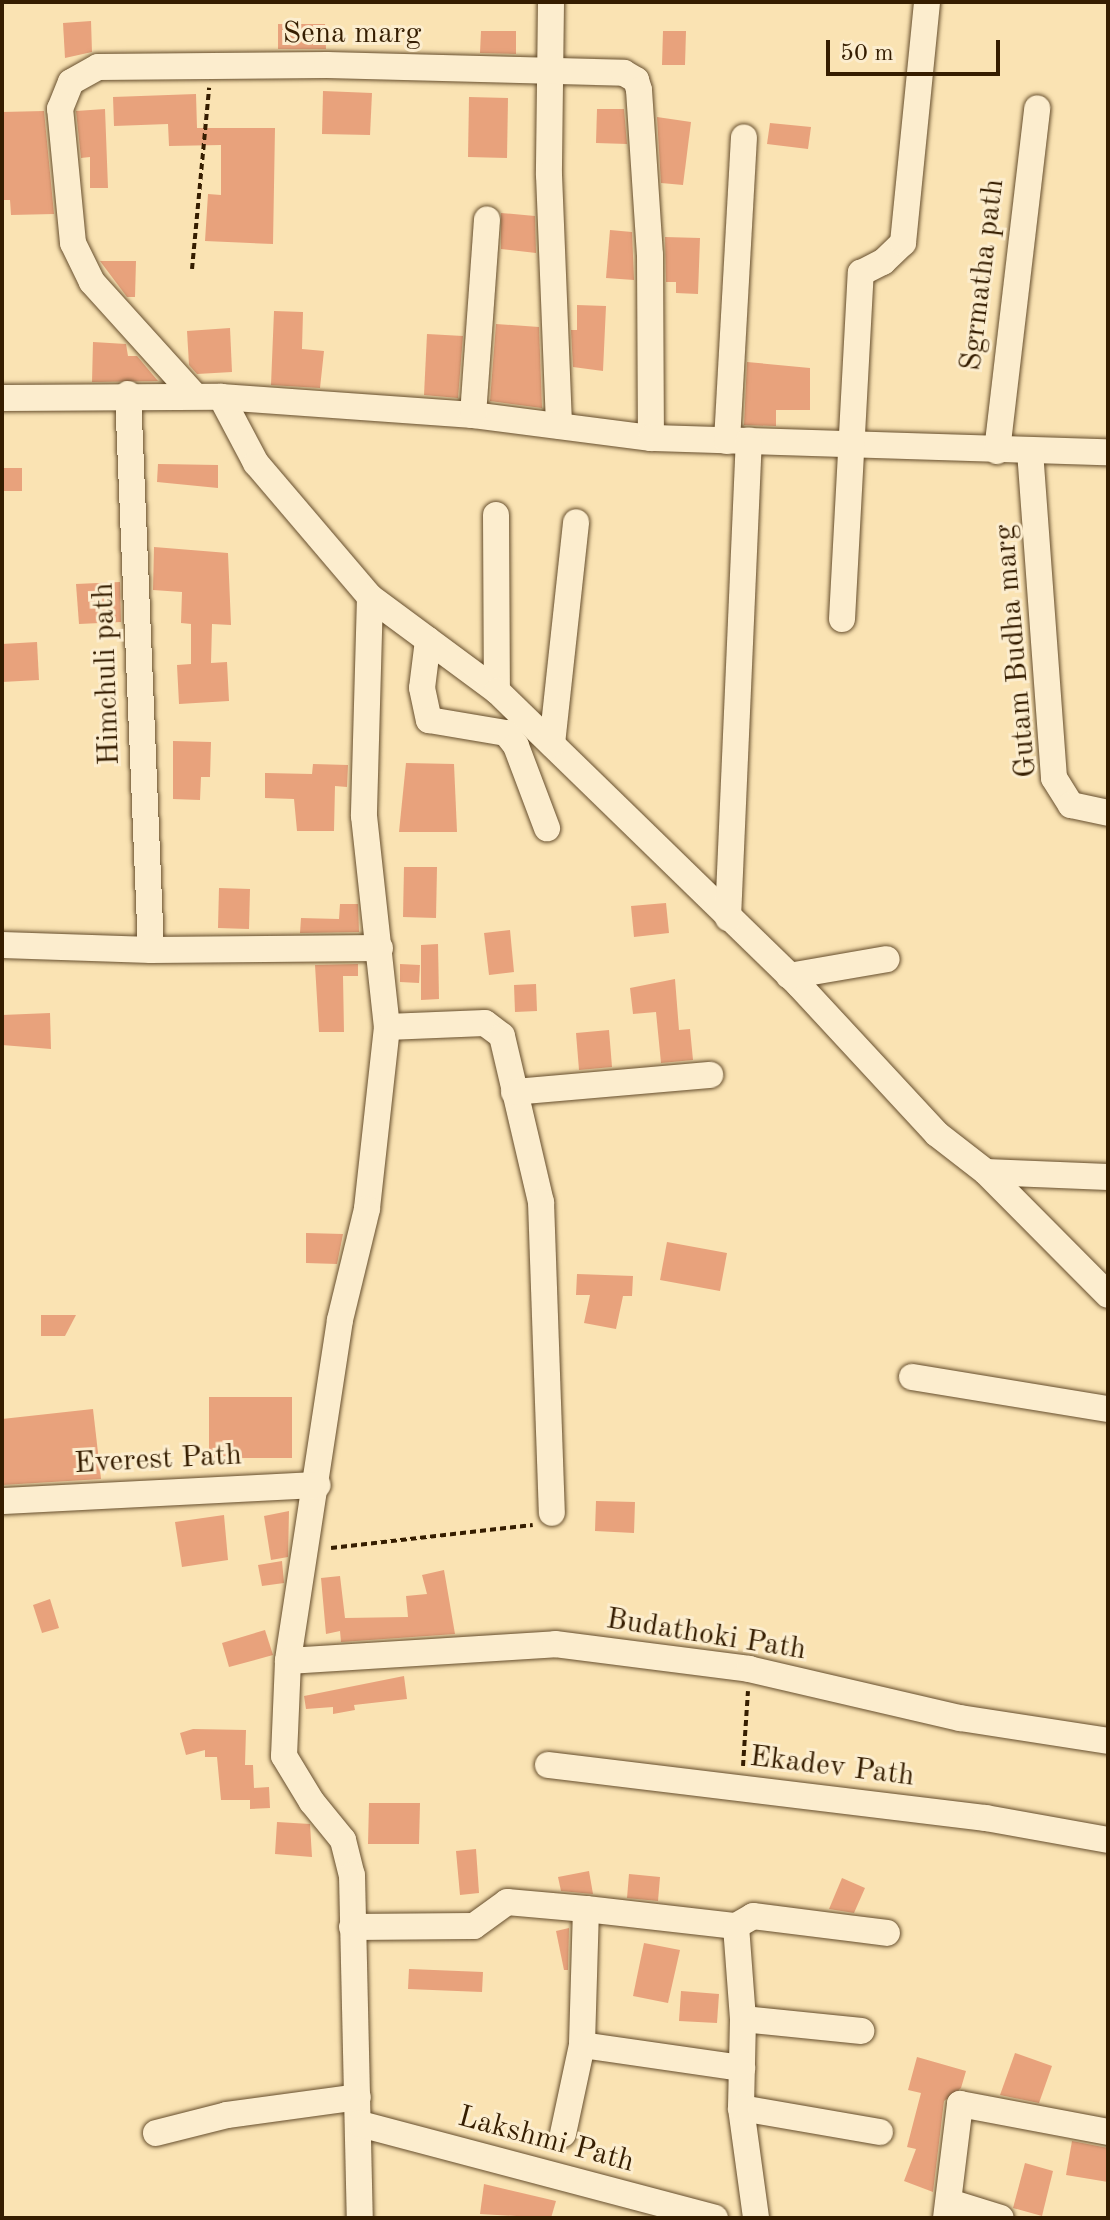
<!DOCTYPE html>
<style>
body{margin:0}
#map{position:relative;width:1110px;height:2220px;overflow:hidden;background:#fae3b3;font-family:"Old Standard TT",serif}
div>[style]{position:absolute}
[style*='--x']{left:calc(var(--x)*1px);top:calc(var(--y)*1px);width:calc(var(--w)*1px);rotate:calc(var(--a)*1deg)}
.building>*{inset:0;background:#e8a27c}
.path>*{height:4px;margin-top:-2px;transform-origin:0;background:repeating-linear-gradient(90deg,#351d00 0 6px,transparent 0 10px)}
.roads{filter:drop-shadow(0 0 2px #664e2d) drop-shadow(0 0 2px #664e2d)}
.minor>*{height:26px;margin:-13px;padding:0 13px;transform-origin:13px;border-radius:13px;background:#fcedce}
span{translate:-50% -50%;white-space:nowrap;text-align:center;line-height:1.15;-webkit-text-stroke:6px #fcedce;paint-order:stroke}
.street-label{font-size:30px;color:#351d00}
.frame{position:absolute;inset:0;border:4px solid #351d00;pointer-events:none}
.scale{position:absolute;left:826px;top:40px;width:174px;height:36px;box-sizing:border-box;border:4px solid #351d00;border-top:0;padding-left:10px;font-size:24px;line-height:28px;white-space:nowrap;color:#351d00;-webkit-text-stroke:6px #fcedce;paint-order:stroke}
</style>
<div id="map">
<div class="building">
<i style="clip-path:polygon(91px 21px,92px 52px,65px 58px,63px 23px)"></i>
<i style="clip-path:polygon(278px 24px,325px 24px,326px 49px,278px 49px)"></i>
<i style="clip-path:polygon(481px 31px,516px 31px,516px 54px,480px 53px)"></i>
<i style="clip-path:polygon(663px 31px,686px 31px,685px 65px,662px 65px)"></i>
<i style="clip-path:polygon(323px 91px,372px 93px,370px 135px,322px 134px)"></i>
<i style="clip-path:polygon(196px 94px,197px 128px,275px 128px,273px 244px,205px 241px,208px 194px,221px 195px,221px 145px,169px 146px,168px 124px,114px 126px,113px 97px)"></i>
<i style="clip-path:polygon(469px 97px,508px 98px,507px 158px,468px 157px)"></i>
<i style="clip-path:polygon(105px 109px,108px 188px,90px 188px,90px 157px,81px 158px,76px 111px)"></i>
<i style="clip-path:polygon(597px 109px,624px 109px,627px 144px,596px 143px)"></i>
<i style="clip-path:polygon(44px 111px,54px 214px,11px 215px,10px 200px,2px 200px,2px 112px)"></i>
<i style="clip-path:polygon(657px 117px,691px 122px,683px 185px,661px 183px)"></i>
<i style="clip-path:polygon(770px 123px,811px 127px,808px 149px,767px 144px)"></i>
<i style="clip-path:polygon(501px 213px,535px 216px,536px 253px,501px 249px)"></i>
<i style="clip-path:polygon(610px 230px,632px 232px,634px 280px,606px 278px)"></i>
<i style="clip-path:polygon(665px 237px,700px 238px,698px 294px,676px 293px,676px 282px,666px 282px)"></i>
<i style="clip-path:polygon(100px 261px,136px 261px,135px 297px,127px 297px)"></i>
<i style="clip-path:polygon(577px 305px,606px 306px,603px 371px,573px 367px,571px 330px,577px 330px)"></i>
<i style="clip-path:polygon(274px 311px,303px 312px,302px 349px,324px 351px,320px 388px,271px 385px)"></i>
<i style="clip-path:polygon(496px 324px,539px 327px,542px 408px,490px 401px)"></i>
<i style="clip-path:polygon(230px 328px,232px 372px,197px 374px,189px 365px,187px 331px)"></i>
<i style="clip-path:polygon(427px 334px,463px 336px,458px 398px,424px 395px)"></i>
<i style="clip-path:polygon(93px 342px,126px 344px,128px 356px,137px 356px,158px 381px,92px 382px)"></i>
<i style="clip-path:polygon(747px 362px,810px 368px,810px 410px,776px 410px,776px 426px,744px 425px)"></i>
<i style="clip-path:polygon(158px 464px,218px 465px,218px 488px,157px 482px)"></i>
<i style="clip-path:polygon(4px 468px,22px 468px,22px 491px,4px 491px)"></i>
<i style="clip-path:polygon(154px 547px,228px 553px,231px 625px,212px 624px,211px 663px,227px 662px,229px 701px,179px 704px,177px 665px,191px 664px,191px 624px,181px 623px,182px 592px,153px 590px)"></i>
<i style="clip-path:polygon(120px 582px,121px 622px,79px 624px,76px 584px)"></i>
<i style="clip-path:polygon(37px 642px,39px 680px,2px 682px,2px 644px)"></i>
<i style="clip-path:polygon(173px 741px,211px 742px,210px 777px,201px 777px,200px 800px,173px 799px)"></i>
<i style="clip-path:polygon(406px 763px,454px 764px,457px 832px,399px 832px)"></i>
<i style="clip-path:polygon(313px 764px,348px 765px,347px 787px,335px 786px,334px 831px,297px 831px,294px 799px,265px 798px,265px 773px,312px 774px)"></i>
<i style="clip-path:polygon(404px 867px,437px 867px,436px 918px,403px 917px)"></i>
<i style="clip-path:polygon(219px 888px,250px 889px,249px 929px,218px 928px)"></i>
<i style="clip-path:polygon(666px 903px,669px 933px,634px 937px,631px 906px)"></i>
<i style="clip-path:polygon(340px 904px,358px 904px,359px 932px,300px 933px,301px 918px,339px 919px)"></i>
<i style="clip-path:polygon(510px 930px,514px 972px,489px 975px,484px 933px)"></i>
<i style="clip-path:polygon(438px 944px,439px 999px,421px 1000px,421px 945px)"></i>
<i style="clip-path:polygon(358px 964px,358px 976px,343px 976px,344px 1032px,319px 1032px,315px 965px)"></i>
<i style="clip-path:polygon(400px 964px,420px 965px,419px 983px,400px 982px)"></i>
<i style="clip-path:polygon(675px 979px,679px 1030px,690px 1029px,693px 1060px,661px 1063px,656px 1012px,633px 1014px,630px 988px)"></i>
<i style="clip-path:polygon(536px 984px,537px 1011px,515px 1012px,514px 985px)"></i>
<i style="clip-path:polygon(50px 1013px,51px 1049px,2px 1045px,2px 1015px)"></i>
<i style="clip-path:polygon(609px 1030px,612px 1067px,579px 1070px,576px 1033px)"></i>
<i style="clip-path:polygon(306px 1233px,343px 1234px,337px 1264px,306px 1263px)"></i>
<i style="clip-path:polygon(667px 1242px,727px 1253px,720px 1291px,660px 1280px)"></i>
<i style="clip-path:polygon(577px 1274px,633px 1276px,632px 1296px,623px 1296px,616px 1329px,584px 1323px,590px 1295px,576px 1295px)"></i>
<i style="clip-path:polygon(41px 1315px,76px 1315px,65px 1336px,41px 1336px)"></i>
<i style="clip-path:polygon(209px 1397px,292px 1397px,292px 1458px,209px 1458px)"></i>
<i style="clip-path:polygon(93px 1409px,101px 1479px,2px 1485px,2px 1419px)"></i>
<i style="clip-path:polygon(596px 1501px,635px 1502px,634px 1533px,595px 1531px)"></i>
<i style="clip-path:polygon(289px 1511px,288px 1557px,271px 1560px,264px 1516px)"></i>
<i style="clip-path:polygon(224px 1515px,228px 1560px,182px 1567px,175px 1522px)"></i>
<i style="clip-path:polygon(282px 1561px,284px 1583px,262px 1586px,258px 1565px)"></i>
<i style="clip-path:polygon(444px 1570px,455px 1634px,341px 1642px,340px 1631px,326px 1634px,321px 1578px,340px 1576px,345px 1618px,408px 1617px,406px 1596px,427px 1594px,422px 1575px)"></i>
<i style="clip-path:polygon(50px 1599px,59px 1628px,42px 1633px,33px 1605px)"></i>
<i style="clip-path:polygon(265px 1630px,273px 1655px,229px 1667px,222px 1643px)"></i>
<i style="clip-path:polygon(404px 1676px,407px 1699px,354px 1705px,355px 1710px,333px 1714px,333px 1707px,306px 1709px,304px 1696px)"></i>
<i style="clip-path:polygon(193px 1729px,246px 1730px,245px 1765px,253px 1765px,254px 1788px,269px 1787px,270px 1808px,250px 1809px,250px 1800px,221px 1800px,217px 1757px,205px 1757px,205px 1750px,186px 1755px,180px 1733px)"></i>
<i style="clip-path:polygon(369px 1803px,420px 1803px,419px 1844px,368px 1844px)"></i>
<i style="clip-path:polygon(277px 1822px,310px 1824px,312px 1857px,275px 1854px)"></i>
<i style="clip-path:polygon(476px 1849px,479px 1893px,460px 1895px,456px 1851px)"></i>
<i style="clip-path:polygon(589px 1871px,593px 1894px,561px 1891px,558px 1877px)"></i>
<i style="clip-path:polygon(629px 1874px,660px 1877px,658px 1901px,627px 1898px)"></i>
<i style="clip-path:polygon(842px 1878px,865px 1888px,854px 1913px,829px 1909px)"></i>
<i style="clip-path:polygon(569px 1928px,568px 1970px,564px 1970px,556px 1931px)"></i>
<i style="clip-path:polygon(644px 1943px,680px 1950px,668px 2003px,633px 1996px)"></i>
<i style="clip-path:polygon(409px 1969px,483px 1972px,482px 1992px,408px 1989px)"></i>
<i style="clip-path:polygon(681px 1991px,719px 1994px,717px 2023px,679px 2021px)"></i>
<i style="clip-path:polygon(1015px 2053px,1052px 2066px,1039px 2103px,1000px 2095px)"></i>
<i style="clip-path:polygon(917px 2057px,966px 2071px,961px 2088px,944px 2101px,933px 2192px,904px 2181px,916px 2149px,907px 2147px,921px 2093px,908px 2090px)"></i>
<i style="clip-path:polygon(1072px 2141px,1108px 2148px,1108px 2182px,1066px 2175px)"></i>
<i style="clip-path:polygon(1025px 2163px,1053px 2171px,1042px 2216px,1013px 2208px)"></i>
<i style="clip-path:polygon(484px 2184px,556px 2201px,551px 2218px,480px 2214px)"></i>
</div>
<div class="path">
<i style="--x:192;--y:269;--w:182;--a:-84.6"></i>
<i style="--x:331;--y:1548;--w:203;--a:-6.5"></i>
<i style="--x:743;--y:1766;--w:75;--a:-86.2"></i>
</div>
<div class="roads">
<div class="minor">
<i style="--x:551;--y:2;--w:173;--a:90.7"></i>
<i style="--x:549;--y:175;--w:251;--a:87.7"></i>
<i style="--x:128;--y:394;--w:556;--a:87.63"></i>
<i style="--x:195;--y:396;--w:154;--a:-132.1"></i>
<i style="--x:92;--y:282;--w:43;--a:-116"></i>
<i style="--x:73;--y:243;--w:135;--a:-95.5"></i>
<i style="--x:60;--y:109;--w:29;--a:-68"></i>
<i style="--x:71;--y:82;--w:31;--a:-29"></i>
<i style="--x:98;--y:67;--w:229;--a:-0.5"></i>
<i style="--x:327;--y:65;--w:297;--a:1.5"></i>
<i style="--x:624;--y:73;--w:14;--a:30"></i>
<i style="--x:636;--y:80;--w:10;--a:73"></i>
<i style="--x:639;--y:90;--w:165;--a:86.2"></i>
<i style="--x:650;--y:255;--w:183;--a:89.7"></i>
<i style="--x:221;--y:397;--w:75;--a:62.1"></i>
<i style="--x:256;--y:463;--w:176;--a:49.6"></i>
<i style="--x:370;--y:597;--w:219;--a:91.6"></i>
<i style="--x:364;--y:816;--w:212;--a:83.8"></i>
<i style="--x:387;--y:1027;--w:183;--a:96.3"></i>
<i style="--x:367;--y:1209;--w:114;--a:103.7"></i>
<i style="--x:340;--y:1320;--w:345;--a:98.7"></i>
<i style="--x:288;--y:1661;--w:95;--a:92.4"></i>
<i style="--x:284;--y:1756;--w:54;--a:58.7"></i>
<i style="--x:312;--y:1802;--w:49;--a:50.8"></i>
<i style="--x:343;--y:1840;--w:36;--a:76"></i>
<i style="--x:352;--y:1875;--w:343;--a:88.7"></i>
<i style="--x:2;--y:398;--w:219;--a:-0.3"></i>
<i style="--x:221;--y:397;--w:253;--a:4.1"></i>
<i style="--x:473;--y:415;--w:179;--a:7.4"></i>
<i style="--x:651;--y:438;--w:457;--a:1.8"></i>
<i style="--x:473;--y:415;--w:196;--a:-85.9"></i>
<i style="--x:727;--y:441;--w:304;--a:-86.8"></i>
<i style="--x:997;--y:451;--w:345;--a:-83.3"></i>
<i style="--x:1030;--y:451;--w:328;--a:85.8"></i>
<i style="--x:1054;--y:778;--w:32;--a:58"></i>
<i style="--x:1071;--y:805;--w:38;--a:12"></i>
<i style="--x:496;--y:515;--w:176;--a:89.7"></i>
<i style="--x:370;--y:597;--w:158;--a:36.5"></i>
<i style="--x:497;--y:691;--w:421;--a:44.2"></i>
<i style="--x:799;--y:985;--w:203;--a:47.2"></i>
<i style="--x:937;--y:1134;--w:62;--a:37.8"></i>
<i style="--x:986;--y:1172;--w:173;--a:45.2"></i>
<i style="--x:842;--y:619;--w:347;--a:-86.9"></i>
<i style="--x:861;--y:273;--w:25;--a:-27"></i>
<i style="--x:883;--y:262;--w:28;--a:-44"></i>
<i style="--x:903;--y:243;--w:242;--a:-84.3"></i>
<i style="--x:428;--y:640;--w:48;--a:97.1"></i>
<i style="--x:422;--y:688;--w:33;--a:78"></i>
<i style="--x:429;--y:720;--w:78;--a:9.6"></i>
<i style="--x:506;--y:733;--w:16;--a:52"></i>
<i style="--x:516;--y:746;--w:88;--a:69.3"></i>
<i style="--x:552;--y:744;--w:223;--a:-83.8"></i>
<i style="--x:728;--y:918;--w:478;--a:-87.5"></i>
<i style="--x:2;--y:945;--w:149;--a:1.9"></i>
<i style="--x:151;--y:950;--w:229;--a:-0.5"></i>
<i style="--x:789;--y:976;--w:99;--a:-9.8"></i>
<i style="--x:387;--y:1027;--w:98;--a:-2.3"></i>
<i style="--x:485;--y:1023;--w:21;--a:37"></i>
<i style="--x:502;--y:1036;--w:171;--a:76.8"></i>
<i style="--x:541;--y:1202;--w:311;--a:88"></i>
<i style="--x:514;--y:1092;--w:197;--a:-5"></i>
<i style="--x:986;--y:1172;--w:122;--a:2.3"></i>
<i style="--x:912;--y:1377;--w:199;--a:9.3"></i>
<i style="--x:2;--y:1501;--w:316;--a:-2.9"></i>
<i style="--x:288;--y:1661;--w:268;--a:-3.6"></i>
<i style="--x:555;--y:1644;--w:196;--a:7.3"></i>
<i style="--x:749;--y:1669;--w:217;--a:13.1"></i>
<i style="--x:960;--y:1718;--w:150;--a:8.8"></i>
<i style="--x:548;--y:1765;--w:441;--a:6.9"></i>
<i style="--x:986;--y:1818;--w:124;--a:10.2"></i>
<i style="--x:586;--y:1909;--w:151;--a:6.5"></i>
<i style="--x:736;--y:1926;--w:20;--a:-30"></i>
<i style="--x:753;--y:1916;--w:135;--a:7.2"></i>
<i style="--x:736;--y:1926;--w:93;--a:85.7"></i>
<i style="--x:743;--y:2019;--w:89;--a:91.3"></i>
<i style="--x:741;--y:2108;--w:111;--a:82.2"></i>
<i style="--x:352;--y:1927;--w:122;--a:-0.5"></i>
<i style="--x:474;--y:1926;--w:41;--a:-36"></i>
<i style="--x:507;--y:1902;--w:79;--a:5.1"></i>
<i style="--x:586;--y:1909;--w:136;--a:91.7"></i>
<i style="--x:582;--y:2045;--w:91;--a:102.1"></i>
<i style="--x:743;--y:2019;--w:119;--a:5.8"></i>
<i style="--x:582;--y:2045;--w:162;--a:8.2"></i>
<i style="--x:741;--y:2108;--w:141;--a:9.8"></i>
<i style="--x:360;--y:2124;--w:367;--a:14.8"></i>
<i style="--x:156;--y:2133;--w:73;--a:-14.2"></i>
<i style="--x:227;--y:2115;--w:132;--a:-7.8"></i>
<i style="--x:949;--y:2202;--w:54;--a:17.1"></i>
<i style="--x:946;--y:2218;--w:115;--a:-83"></i>
<i style="--x:960;--y:2104;--w:151;--a:10.7"></i>
</div>
</div>
<div class="street-label">
<span style="left:352px;top:34px">Sena marg</span>
<span style="left:983px;top:275px;rotate:-83deg">Sgrmatha path</span>
<span style="left:1016px;top:651px;rotate:-95deg">Gutam Budha marg</span>
<span style="left:107px;top:674px;rotate:-92deg">Himchuli path</span>
<span style="left:158px;top:1460px;rotate:-3deg">Everest Path</span>
<span style="left:706px;top:1635px;rotate:9deg">Budathoki Path</span>
<span style="left:832px;top:1767px;rotate:7deg">Ekadev Path</span>
<span style="left:546px;top:2140px;rotate:15deg">Lakshmi Path</span>
</div>
<div class="frame"></div>
<div class="scale">50 m</div>
</div>
